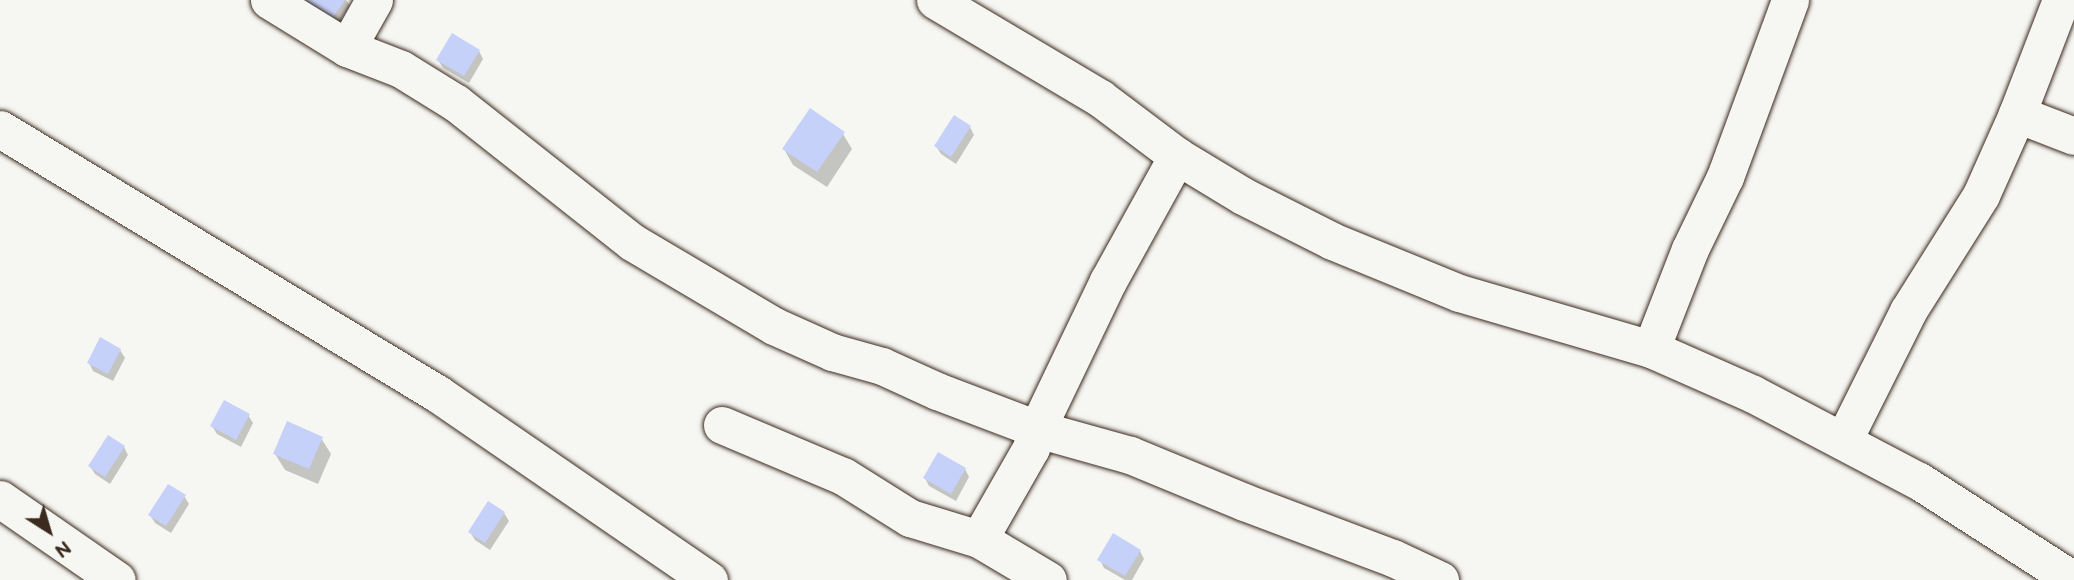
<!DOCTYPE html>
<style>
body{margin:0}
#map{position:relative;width:2074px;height:580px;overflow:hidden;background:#f6f6f2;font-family:"Balsamiq Sans",sans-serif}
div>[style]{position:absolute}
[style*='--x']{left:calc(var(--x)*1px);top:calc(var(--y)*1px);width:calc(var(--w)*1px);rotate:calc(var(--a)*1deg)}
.shadow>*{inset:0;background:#0003}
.building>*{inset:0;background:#c5d1f8}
.roads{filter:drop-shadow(0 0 2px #3b2a1e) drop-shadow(0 0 2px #3b2a1e)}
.street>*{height:37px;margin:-18.5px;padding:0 18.5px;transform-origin:18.5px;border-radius:18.5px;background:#f6f6f2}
span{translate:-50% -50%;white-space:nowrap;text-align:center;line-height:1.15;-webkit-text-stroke:5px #f6f6f2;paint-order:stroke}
.north{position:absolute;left:14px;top:496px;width:70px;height:70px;-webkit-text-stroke:5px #f6f6f2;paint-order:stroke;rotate:143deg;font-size:19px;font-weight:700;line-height:28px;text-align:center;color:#3b2a1e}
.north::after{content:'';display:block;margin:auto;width:24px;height:32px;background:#3b2a1e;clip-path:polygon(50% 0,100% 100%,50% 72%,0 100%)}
</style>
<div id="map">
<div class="shadow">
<i style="clip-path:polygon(305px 0,346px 0,350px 6px,334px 30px)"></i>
<i style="clip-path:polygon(479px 51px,483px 59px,469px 83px,443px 68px,438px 60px)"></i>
<i style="clip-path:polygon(970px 127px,974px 135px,956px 164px,941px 154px,936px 146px)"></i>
<i style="clip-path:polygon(843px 134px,852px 149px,827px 187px,793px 165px,784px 149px)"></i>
<i style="clip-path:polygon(120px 350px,125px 358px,113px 381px,93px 371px,89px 363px)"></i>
<i style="clip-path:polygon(248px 415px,253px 423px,241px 447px,217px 434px,212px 426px)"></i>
<i style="clip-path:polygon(321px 438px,331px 454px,318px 484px,285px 470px,275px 454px)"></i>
<i style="clip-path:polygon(124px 447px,128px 455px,110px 484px,95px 474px,90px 466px)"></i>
<i style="clip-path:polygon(965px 469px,969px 477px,956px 501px,929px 486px,925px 478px)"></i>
<i style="clip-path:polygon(184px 496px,189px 504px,171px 533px,155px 523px,150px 515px)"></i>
<i style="clip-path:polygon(504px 513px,509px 521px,490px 550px,475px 540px,470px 532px)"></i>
<i style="clip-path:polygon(1140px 551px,1144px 559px,1132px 580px,1125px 580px,1104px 568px,1100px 560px)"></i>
</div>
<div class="building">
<i style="clip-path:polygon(303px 0,345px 0,329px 23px)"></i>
<i style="clip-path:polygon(452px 33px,480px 50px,464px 76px,436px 60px)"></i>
<i style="clip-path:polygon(810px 108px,845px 132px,817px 172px,782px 149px)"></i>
<i style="clip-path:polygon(954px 115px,971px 126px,951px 157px,934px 146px)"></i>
<i style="clip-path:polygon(100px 337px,121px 349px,108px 374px,87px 363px)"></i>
<i style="clip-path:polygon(224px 400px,250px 414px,236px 440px,210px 426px)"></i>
<i style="clip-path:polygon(287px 421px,323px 437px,309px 469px,273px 454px)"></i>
<i style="clip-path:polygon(108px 435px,125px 446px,105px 477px,88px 466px)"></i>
<i style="clip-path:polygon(938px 452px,966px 468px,951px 494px,923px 478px)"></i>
<i style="clip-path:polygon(168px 484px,186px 495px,166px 526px,148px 515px)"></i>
<i style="clip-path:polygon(488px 501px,505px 512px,485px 543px,468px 532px)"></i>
<i style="clip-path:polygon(1113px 533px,1141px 550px,1125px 576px,1097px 560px)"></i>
</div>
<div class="roads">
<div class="street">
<i style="--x:269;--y:0;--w:92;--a:31.6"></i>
<i style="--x:347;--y:48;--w:58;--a:21.3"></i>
<i style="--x:401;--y:69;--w:65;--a:31.7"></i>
<i style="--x:456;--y:103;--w:224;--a:38.3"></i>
<i style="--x:632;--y:242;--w:165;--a:30.6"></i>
<i style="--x:774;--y:326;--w:64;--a:24.1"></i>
<i style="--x:832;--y:352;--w:52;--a:15.6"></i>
<i style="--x:882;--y:366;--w:60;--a:24.4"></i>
<i style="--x:937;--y:391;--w:107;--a:20.8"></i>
<i style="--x:1037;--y:429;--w:97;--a:15.6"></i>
<i style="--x:1130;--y:455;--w:123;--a:22.4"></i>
<i style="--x:1244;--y:502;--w:159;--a:20.6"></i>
<i style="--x:1393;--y:558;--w:52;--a:25.1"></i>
<i style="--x:935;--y:0;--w:192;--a:30.7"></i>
<i style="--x:1100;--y:98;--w:96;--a:37"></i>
<i style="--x:1177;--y:156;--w:77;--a:31.2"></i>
<i style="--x:1243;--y:196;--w:100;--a:26.8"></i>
<i style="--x:1332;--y:241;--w:137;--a:22.3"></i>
<i style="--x:1459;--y:293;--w:200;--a:16.3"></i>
<i style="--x:1651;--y:349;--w:111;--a:23.8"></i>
<i style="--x:1753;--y:394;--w:187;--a:27.7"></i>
<i style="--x:1919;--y:481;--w:183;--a:32.7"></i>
<i style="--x:347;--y:48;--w:55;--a:-60.6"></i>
<i style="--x:2017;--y:114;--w:61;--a:21.1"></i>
<i style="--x:0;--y:129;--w:512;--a:31.17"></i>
<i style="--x:438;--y:394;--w:329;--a:34.5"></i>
<i style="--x:1651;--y:349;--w:107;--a:-68.7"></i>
<i style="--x:1690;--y:249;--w:80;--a:-64.1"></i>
<i style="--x:1725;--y:177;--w:189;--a:-69.8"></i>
<i style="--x:722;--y:425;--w:131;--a:22.9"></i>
<i style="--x:843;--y:476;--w:79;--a:32.1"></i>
<i style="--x:910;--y:518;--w:72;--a:16.9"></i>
<i style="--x:979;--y:539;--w:80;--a:30.7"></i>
<i style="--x:1844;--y:439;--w:143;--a:-63.4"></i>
<i style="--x:1908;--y:311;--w:137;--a:-57.8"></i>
<i style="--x:1981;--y:195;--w:89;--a:-66"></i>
<i style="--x:2017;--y:114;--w:122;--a:-68.9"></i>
<i style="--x:0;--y:499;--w:142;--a:34.7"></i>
<i style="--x:979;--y:539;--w:105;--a:-60.3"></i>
<i style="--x:1031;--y:448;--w:20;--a:-72"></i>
<i style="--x:1037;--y:429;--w:164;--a:-64.4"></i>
<i style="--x:1108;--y:281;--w:143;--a:-61.1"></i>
</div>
</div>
<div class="north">N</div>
</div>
